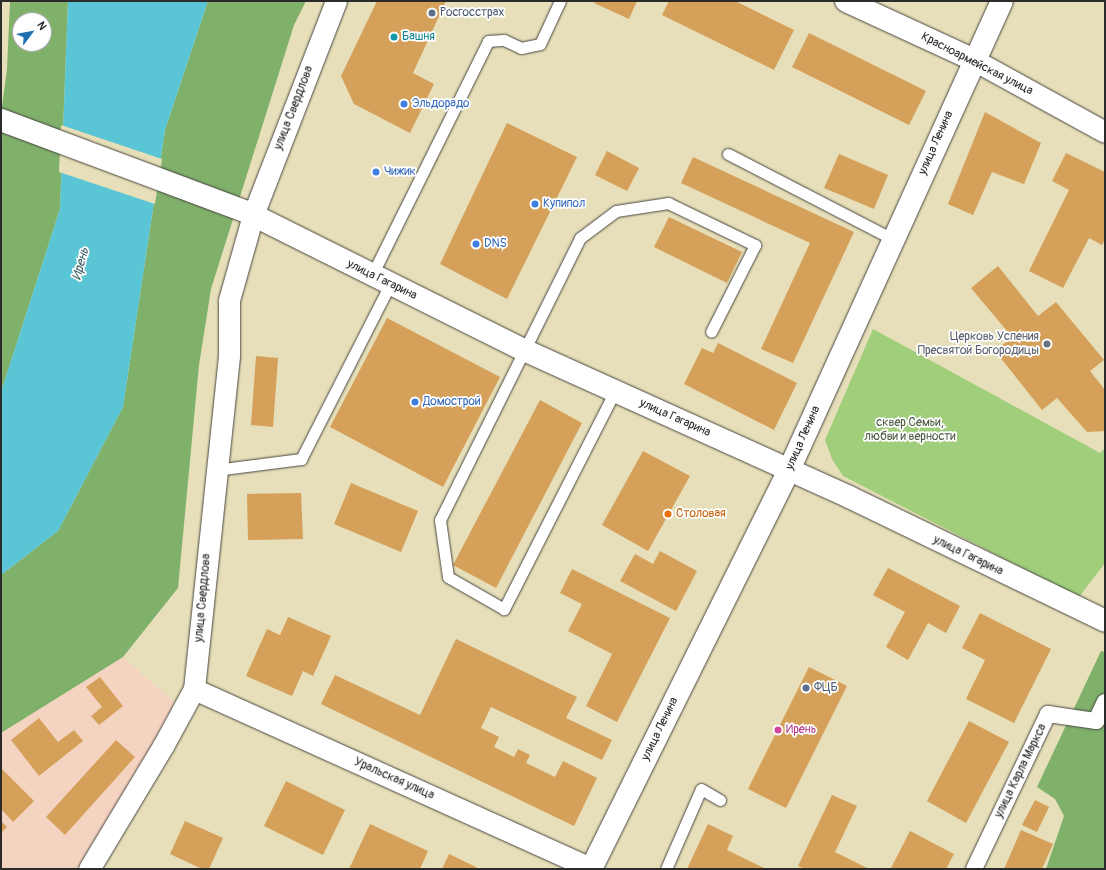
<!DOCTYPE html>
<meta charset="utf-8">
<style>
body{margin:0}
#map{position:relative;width:1106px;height:870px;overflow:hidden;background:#e7dfb9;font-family:Pangolin,sans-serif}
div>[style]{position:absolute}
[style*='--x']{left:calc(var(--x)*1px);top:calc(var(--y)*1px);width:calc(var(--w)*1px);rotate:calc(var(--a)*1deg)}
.built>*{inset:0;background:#f5d3c1}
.green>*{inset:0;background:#a0ce7b}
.forest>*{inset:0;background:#80b16b}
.water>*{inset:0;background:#5ac5d4}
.pier>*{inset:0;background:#e7dfb9}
.building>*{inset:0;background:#d4a05a}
.roads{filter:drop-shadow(0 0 1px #474640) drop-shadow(0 0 1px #474640)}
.service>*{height:11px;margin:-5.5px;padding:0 5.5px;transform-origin:5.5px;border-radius:5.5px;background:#fff}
.pedestrian>*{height:16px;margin:-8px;padding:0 8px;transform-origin:8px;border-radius:8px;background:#fff}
.minor>*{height:21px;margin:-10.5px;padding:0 10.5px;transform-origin:10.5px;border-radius:10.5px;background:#fff}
.tertiary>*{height:22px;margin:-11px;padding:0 11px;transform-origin:11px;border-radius:11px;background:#fff}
.secondary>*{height:22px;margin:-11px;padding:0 11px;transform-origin:11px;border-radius:11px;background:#fff}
.primary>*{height:22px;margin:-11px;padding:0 11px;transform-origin:11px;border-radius:11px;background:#fff}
.dots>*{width:11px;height:11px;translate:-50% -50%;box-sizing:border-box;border:2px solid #fff;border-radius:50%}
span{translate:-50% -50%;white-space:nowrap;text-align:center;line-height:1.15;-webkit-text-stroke:3.5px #fff;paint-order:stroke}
.service-label{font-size:12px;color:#4e5e75}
.left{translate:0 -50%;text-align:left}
.culture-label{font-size:12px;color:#0d838f}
.street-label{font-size:12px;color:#2b2b2b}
.shop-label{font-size:12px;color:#366cbe}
.worship-label{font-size:12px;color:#5b616d}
.right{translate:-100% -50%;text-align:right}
.park-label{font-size:12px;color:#4e5c43}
.food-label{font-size:12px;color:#c56008}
.hotel-label{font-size:12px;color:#b23c85}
.water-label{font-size:13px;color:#3b6166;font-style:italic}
.frame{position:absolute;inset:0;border:2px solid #2b2b2b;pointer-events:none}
.north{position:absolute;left:12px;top:12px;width:40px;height:40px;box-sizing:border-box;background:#fff;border:1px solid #aaa;border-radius:50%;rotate:58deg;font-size:11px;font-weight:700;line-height:16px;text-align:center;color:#2b2b2b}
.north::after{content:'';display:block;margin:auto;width:14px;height:18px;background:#1f6fb2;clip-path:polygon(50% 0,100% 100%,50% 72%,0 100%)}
</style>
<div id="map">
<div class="built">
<i style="clip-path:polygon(123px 657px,174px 702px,155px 746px,79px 869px,1px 869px,1px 733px)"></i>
</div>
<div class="green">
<i style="clip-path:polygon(873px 329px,1100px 453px,1105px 448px,1105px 563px,1079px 597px,843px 476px,832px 459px,825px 440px)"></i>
</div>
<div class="forest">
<i style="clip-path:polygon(evenodd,10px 1px,68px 1px,60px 209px,1px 392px,1px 114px,7px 69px,10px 1px,20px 20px,44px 20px,44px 44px,20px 44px,20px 20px)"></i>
<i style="clip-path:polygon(208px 1px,306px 1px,294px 25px,211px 289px,199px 365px,178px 588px,123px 657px,1px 733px,1px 575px,58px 531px,123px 407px,165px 130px)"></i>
<i style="clip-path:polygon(1101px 651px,1105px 652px,1105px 869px,1046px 869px,1064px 816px,1055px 799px,1037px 787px)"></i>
</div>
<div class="water">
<i style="clip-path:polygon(68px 1px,208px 1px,165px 130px,123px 407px,58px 531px,1px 575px,1px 392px,60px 209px)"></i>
</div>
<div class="pier">
<i style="clip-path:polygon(61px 125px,162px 159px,155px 204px,59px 172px)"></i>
</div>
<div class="building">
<i style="clip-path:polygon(377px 1px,446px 1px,413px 73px,434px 84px,410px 133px,354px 104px,341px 76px)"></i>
<i style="clip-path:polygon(596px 1px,637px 1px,629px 19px,594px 3px)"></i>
<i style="clip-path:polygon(669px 1px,735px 1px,794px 30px,774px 70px,662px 15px)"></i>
<i style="clip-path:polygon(809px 33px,926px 91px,909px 125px,792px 67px)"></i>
<i style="clip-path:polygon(985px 112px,1041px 143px,1024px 184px,992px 172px,973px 215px,948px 204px)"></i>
<i style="clip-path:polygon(507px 123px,577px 157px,507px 299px,440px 264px)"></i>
<i style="clip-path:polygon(607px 151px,639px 168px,627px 191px,595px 175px)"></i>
<i style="clip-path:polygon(1066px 153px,1105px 172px,1105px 239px,1102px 245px,1089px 238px,1063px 288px,1029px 271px,1069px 190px,1052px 181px)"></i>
<i style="clip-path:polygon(839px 154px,888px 175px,874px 209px,824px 188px)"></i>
<i style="clip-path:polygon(693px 157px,854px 232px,793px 363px,761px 349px,810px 243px,681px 183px)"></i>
<i style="clip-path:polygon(669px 217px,742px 252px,727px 283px,654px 247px)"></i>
<i style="clip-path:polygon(998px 266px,1038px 316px,1056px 302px,1104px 360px,1090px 371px,1105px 390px,1105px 431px,1087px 432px,1057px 398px,1042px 410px,995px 351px,1012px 337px,971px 288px)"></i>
<i style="clip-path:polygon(387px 318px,500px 377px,443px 487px,330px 427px)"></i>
<i style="clip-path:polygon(718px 343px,797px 383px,774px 430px,684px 384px,702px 348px,713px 353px)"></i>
<i style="clip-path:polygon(256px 356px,278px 358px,273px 427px,251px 425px)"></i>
<i style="clip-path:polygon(540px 400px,582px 423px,496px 588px,453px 565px)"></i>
<i style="clip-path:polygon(643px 451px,690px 476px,648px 551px,602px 525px)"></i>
<i style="clip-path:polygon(351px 483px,418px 511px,401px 552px,334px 524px)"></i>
<i style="clip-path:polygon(301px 493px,303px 539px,248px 540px,247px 494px)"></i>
<i style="clip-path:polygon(660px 551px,697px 571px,676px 611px,620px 581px,635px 554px,653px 564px)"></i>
<i style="clip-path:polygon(888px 568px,960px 606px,946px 633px,928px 623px,908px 660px,886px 647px,905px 612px,873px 595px)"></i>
<i style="clip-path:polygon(572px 569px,670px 618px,617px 722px,586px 706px,612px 654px,568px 631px,582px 604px,560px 593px)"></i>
<i style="clip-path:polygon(980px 613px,1051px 649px,1014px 723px,966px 699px,985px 660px,962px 648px)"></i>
<i style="clip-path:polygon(288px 617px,331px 636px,313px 676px,303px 671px,292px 696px,246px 676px,267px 629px,280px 635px)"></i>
<i style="clip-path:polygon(456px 639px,577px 697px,566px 718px,612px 740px,602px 760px,491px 707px,481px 728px,499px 737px,494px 747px,514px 757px,518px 749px,530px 755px,526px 763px,555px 777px,563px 761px,597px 778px,574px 826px,321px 704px,335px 675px,420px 715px)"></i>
<i style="clip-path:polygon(809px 667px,847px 686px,786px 808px,748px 789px)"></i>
<i style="clip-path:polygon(100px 677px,123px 706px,99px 725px,91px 716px,102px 707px,86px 687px)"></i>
<i style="clip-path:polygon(39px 718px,58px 742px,74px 730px,83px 741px,39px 776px,11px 740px)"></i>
<i style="clip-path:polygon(969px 721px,1009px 742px,966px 823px,927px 801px)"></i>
<i style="clip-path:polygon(116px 740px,135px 757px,65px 835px,46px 817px)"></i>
<i style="clip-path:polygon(1px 768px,34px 801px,13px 822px,1px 809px)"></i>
<i style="clip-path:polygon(286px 781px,345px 810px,323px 855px,264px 826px)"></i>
<i style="clip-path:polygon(832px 795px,857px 806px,835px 852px,869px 869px,805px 869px,798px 866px)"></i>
<i style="clip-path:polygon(1035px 800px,1049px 807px,1037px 832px,1022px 825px)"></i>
<i style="clip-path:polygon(1px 821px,7px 827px,1px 833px)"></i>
<i style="clip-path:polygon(185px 821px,223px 838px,209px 869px,202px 869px,170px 854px)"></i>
<i style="clip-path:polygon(370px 824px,428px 851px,420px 869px,349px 869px)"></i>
<i style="clip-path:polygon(708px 824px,733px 836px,727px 850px,766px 869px,687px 869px)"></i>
<i style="clip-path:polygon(1021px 830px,1053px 844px,1042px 869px,1004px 869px)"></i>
<i style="clip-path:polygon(910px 831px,954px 854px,946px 869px,891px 868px)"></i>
<i style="clip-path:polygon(449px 854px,480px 869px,442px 869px)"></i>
</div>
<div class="roads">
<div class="service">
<i style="--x:728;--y:154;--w:186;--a:27.3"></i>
<i style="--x:372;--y:275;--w:261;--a:-63.6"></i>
<i style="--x:488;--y:41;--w:16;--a:-4"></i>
<i style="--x:504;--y:40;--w:19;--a:25"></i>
<i style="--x:521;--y:48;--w:19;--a:-12"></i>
<i style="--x:540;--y:44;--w:47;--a:-65.1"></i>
<i style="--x:615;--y:391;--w:245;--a:117"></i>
<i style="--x:504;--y:609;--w:64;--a:-150.3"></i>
<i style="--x:448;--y:577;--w:58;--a:-98"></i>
<i style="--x:440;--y:520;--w:315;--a:-63.6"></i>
<i style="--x:580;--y:238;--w:45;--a:-36.9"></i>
<i style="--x:616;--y:211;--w:53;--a:-8.7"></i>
<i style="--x:668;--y:203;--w:97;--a:25.8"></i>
<i style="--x:755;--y:245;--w:97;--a:116.8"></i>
<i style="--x:215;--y:470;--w:87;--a:-7.3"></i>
<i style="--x:301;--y:459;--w:196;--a:-63"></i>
<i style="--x:666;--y:869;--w:87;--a:-66.4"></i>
<i style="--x:701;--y:789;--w:22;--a:30"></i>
</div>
<div class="pedestrian">
<i style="--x:974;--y:869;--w:172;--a:-64.5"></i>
<i style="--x:1048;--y:714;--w:49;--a:8.3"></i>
<i style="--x:1096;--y:721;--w:21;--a:-65"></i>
</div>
<div class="minor">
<i style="--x:974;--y:60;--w:149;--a:28.8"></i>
<i style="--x:194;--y:689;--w:435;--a:24.3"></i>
<i style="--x:89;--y:869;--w:144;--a:-59"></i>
<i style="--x:163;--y:746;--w:65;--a:-61.5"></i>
<i style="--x:194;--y:689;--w:335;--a:-84"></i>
<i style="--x:229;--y:356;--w:56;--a:-90"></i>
<i style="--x:229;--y:300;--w:88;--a:-74.2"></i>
<i style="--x:253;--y:215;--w:230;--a:-68.8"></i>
</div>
<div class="tertiary">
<i style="--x:846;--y:1;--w:141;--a:24.7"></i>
<i style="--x:789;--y:470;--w:515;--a:-65.57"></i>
</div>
<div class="secondary">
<i style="--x:591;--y:869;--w:445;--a:-63.6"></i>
</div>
<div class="primary">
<i style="--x:1;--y:120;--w:263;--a:20.5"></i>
<i style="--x:247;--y:212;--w:309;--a:26.5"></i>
<i style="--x:524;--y:350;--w:357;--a:24.3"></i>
<i style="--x:849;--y:497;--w:284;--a:25.8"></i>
</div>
</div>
<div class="dots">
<i style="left:432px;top:13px;background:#5c6f8a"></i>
<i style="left:394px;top:37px;background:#0f9aa8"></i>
<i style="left:404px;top:104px;background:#3f7fe0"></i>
<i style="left:376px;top:172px;background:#3f7fe0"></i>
<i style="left:535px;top:204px;background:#3f7fe0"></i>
<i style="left:476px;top:244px;background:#3f7fe0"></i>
<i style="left:1047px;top:344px;background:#6b7280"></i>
<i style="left:415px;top:402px;background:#3f7fe0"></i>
<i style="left:668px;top:514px;background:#e8710a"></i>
<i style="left:806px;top:688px;background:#5c6f8a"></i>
<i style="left:778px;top:730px;background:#d1479c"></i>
</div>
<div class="service-label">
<span class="left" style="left:440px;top:13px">Росгосстрах</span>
<span class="left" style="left:814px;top:688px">ФЦБ</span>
</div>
<div class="culture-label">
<span class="left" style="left:402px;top:37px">Башня</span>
</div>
<div class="street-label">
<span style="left:977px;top:64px;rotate:27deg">Красноармейская улица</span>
<span style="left:294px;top:108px;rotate:-69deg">улица Свердлова</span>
<span style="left:936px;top:143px;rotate:-66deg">улица Ленина</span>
<span style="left:382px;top:280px;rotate:26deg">улица Гагарина</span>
<span style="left:675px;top:418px;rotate:24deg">улица Гагарина</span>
<span style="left:803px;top:438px;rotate:-66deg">улица Ленина</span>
<span style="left:968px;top:556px;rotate:26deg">улица Гагарина</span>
<span style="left:203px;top:598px;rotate:-85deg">улица Свердлова</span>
<span style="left:660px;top:729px;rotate:-64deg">улица Ленина</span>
<span style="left:1021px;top:771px;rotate:-64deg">улица Карла Маркса</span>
<span style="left:394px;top:779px;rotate:24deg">Уральская улица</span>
</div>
<div class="shop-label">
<span class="left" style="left:412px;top:104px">Эльдорадо</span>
<span class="left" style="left:384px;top:172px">Чижик</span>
<span class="left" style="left:543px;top:204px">Купипол</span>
<span class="left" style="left:484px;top:244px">DNS</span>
<span class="left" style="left:423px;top:402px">Домострой</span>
</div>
<div class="worship-label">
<span class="right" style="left:1039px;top:344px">Церковь Успения<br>Пресвятой Богородицы</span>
</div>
<div class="park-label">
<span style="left:910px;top:430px">сквер Семьи,<br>любви и верности</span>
</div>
<div class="food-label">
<span class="left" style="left:676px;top:514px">Столовая</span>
</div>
<div class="hotel-label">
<span class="left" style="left:786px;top:730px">Ирень</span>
</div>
<div class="water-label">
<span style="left:81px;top:264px;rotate:-75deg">Ирень</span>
</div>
<div class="frame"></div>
<div class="north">N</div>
</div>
